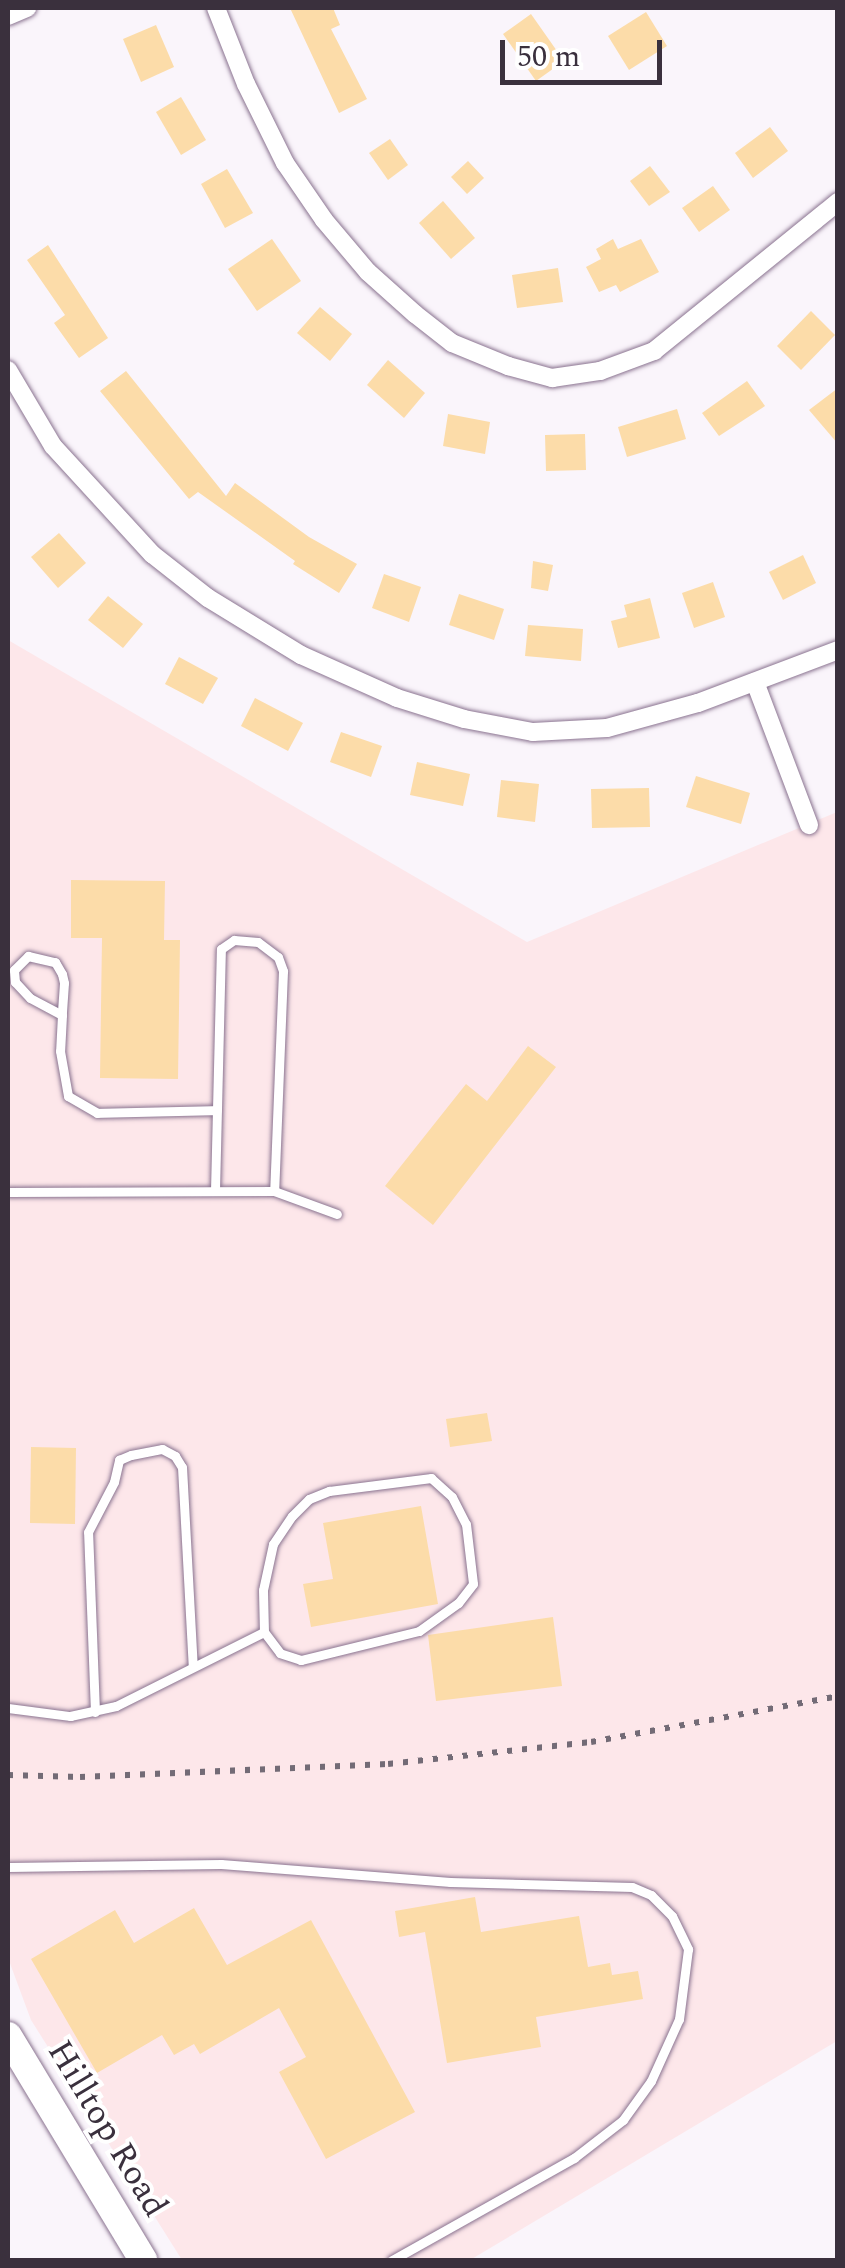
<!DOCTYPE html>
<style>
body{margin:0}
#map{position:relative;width:845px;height:2268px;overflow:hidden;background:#faf5fb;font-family:Spectral,serif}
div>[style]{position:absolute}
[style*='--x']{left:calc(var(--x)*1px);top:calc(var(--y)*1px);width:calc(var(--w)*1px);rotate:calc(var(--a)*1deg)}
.industrial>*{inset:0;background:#fde7ea}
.building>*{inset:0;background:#fcdca9}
.roads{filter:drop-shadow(0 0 2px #8a7390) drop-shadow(0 0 2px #8a7390)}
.service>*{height:9px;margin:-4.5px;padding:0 4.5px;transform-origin:4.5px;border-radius:4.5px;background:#fff}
.minor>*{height:18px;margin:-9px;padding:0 9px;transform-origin:9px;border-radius:9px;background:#fff}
.secondary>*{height:28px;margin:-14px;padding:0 14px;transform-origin:14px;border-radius:14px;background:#fff}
.rail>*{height:6px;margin-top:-3px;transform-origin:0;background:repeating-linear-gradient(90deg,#736b76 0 5px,transparent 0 15px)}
span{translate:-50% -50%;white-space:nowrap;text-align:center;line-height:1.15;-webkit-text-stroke:8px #fff;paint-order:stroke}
.street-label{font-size:35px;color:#3a303d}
.frame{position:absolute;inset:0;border:10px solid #3a303d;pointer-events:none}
.scale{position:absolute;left:500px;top:40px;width:162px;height:45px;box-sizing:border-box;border:5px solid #3a303d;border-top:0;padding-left:12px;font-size:30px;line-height:35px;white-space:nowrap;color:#3a303d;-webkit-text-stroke:8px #fff;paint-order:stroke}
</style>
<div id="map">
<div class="industrial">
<i style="clip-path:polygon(8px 640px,527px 942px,837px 812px,837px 2041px,470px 2260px,182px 2260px,31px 2020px,8px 1958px)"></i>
</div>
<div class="building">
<i style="clip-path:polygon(290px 8px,333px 8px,340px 25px,331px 29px,367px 99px,339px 113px)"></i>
<i style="clip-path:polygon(646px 12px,667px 46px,629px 70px,608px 36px)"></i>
<i style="clip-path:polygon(531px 14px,564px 61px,536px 81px,503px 34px)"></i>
<i style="clip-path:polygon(156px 25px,174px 67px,141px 82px,123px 39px)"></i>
<i style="clip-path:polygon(181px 97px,206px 140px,181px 155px,156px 112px)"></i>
<i style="clip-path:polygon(770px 127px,788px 151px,753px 178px,735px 153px)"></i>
<i style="clip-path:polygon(390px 139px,408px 165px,388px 180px,369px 153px)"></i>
<i style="clip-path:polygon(468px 161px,484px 178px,467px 194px,451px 177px)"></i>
<i style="clip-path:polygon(650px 166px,670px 192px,649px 206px,630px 181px)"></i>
<i style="clip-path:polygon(227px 169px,253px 213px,225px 228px,201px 184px)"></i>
<i style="clip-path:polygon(713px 186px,730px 210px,699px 232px,682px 208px)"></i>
<i style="clip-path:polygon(443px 201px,475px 238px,451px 259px,419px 223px)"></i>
<i style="clip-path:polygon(272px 239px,301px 281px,257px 311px,228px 269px)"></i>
<i style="clip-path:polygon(613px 239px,618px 249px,641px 239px,659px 272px,620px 292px,616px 285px,599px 292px,586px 267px,601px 259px,596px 249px)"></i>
<i style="clip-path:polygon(48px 245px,108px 338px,79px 358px,54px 323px,65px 315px,27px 260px)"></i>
<i style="clip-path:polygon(558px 268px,563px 302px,517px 308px,512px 275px)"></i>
<i style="clip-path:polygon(320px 307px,352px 334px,330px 361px,297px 333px)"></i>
<i style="clip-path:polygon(811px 311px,835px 335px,801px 370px,777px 346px)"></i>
<i style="clip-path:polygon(388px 360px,425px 393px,404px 418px,367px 385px)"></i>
<i style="clip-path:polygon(126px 371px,226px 496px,235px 483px,309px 537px,357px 564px,339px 593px,293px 564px,295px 561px,198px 492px,189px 499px,100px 391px)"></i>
<i style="clip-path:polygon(747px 381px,765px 406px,719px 436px,702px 413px)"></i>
<i style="clip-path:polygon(838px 388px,838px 444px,809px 410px)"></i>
<i style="clip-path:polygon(677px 409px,686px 439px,627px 457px,618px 427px)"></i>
<i style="clip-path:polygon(448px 414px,490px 422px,485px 454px,443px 446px)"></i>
<i style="clip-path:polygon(585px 434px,586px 470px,546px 471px,545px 435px)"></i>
<i style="clip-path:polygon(59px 533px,86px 563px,58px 588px,31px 557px)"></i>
<i style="clip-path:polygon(803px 555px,816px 583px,783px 600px,769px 572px)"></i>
<i style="clip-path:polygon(533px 561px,553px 565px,548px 591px,531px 588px)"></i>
<i style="clip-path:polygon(384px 574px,421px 587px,409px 622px,372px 608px)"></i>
<i style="clip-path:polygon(713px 582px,725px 617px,694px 628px,682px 593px)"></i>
<i style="clip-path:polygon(459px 594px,504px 609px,494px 640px,449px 625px)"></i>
<i style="clip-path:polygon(108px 596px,143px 624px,123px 648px,88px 620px)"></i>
<i style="clip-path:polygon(650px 598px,660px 638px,618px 648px,611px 621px,627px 617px,624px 605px)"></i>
<i style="clip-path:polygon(528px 625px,583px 629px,581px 661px,525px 656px)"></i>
<i style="clip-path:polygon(179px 657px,218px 678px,203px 704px,165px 684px)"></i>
<i style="clip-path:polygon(255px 698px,303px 723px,288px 751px,241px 726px)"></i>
<i style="clip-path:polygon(341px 732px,382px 746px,371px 777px,330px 762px)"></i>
<i style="clip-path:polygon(417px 762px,470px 774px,463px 806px,410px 795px)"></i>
<i style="clip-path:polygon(696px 776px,750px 793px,741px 824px,686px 807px)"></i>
<i style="clip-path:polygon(501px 780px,539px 784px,535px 822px,497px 817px)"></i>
<i style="clip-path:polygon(649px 788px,650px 827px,592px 828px,591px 789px)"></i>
<i style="clip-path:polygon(71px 880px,165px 881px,164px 940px,180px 940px,178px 1079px,100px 1078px,102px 938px,71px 938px)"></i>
<i style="clip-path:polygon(528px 1046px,556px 1067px,433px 1225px,385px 1186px,466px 1084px,487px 1101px)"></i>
<i style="clip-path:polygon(487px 1413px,492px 1441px,450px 1447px,446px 1419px)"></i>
<i style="clip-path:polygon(31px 1447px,76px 1448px,75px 1524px,30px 1523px)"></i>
<i style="clip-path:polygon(421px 1506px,438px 1604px,311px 1627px,303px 1584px,333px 1579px,323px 1523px)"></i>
<i style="clip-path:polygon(553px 1617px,562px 1686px,436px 1701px,428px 1635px)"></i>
<i style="clip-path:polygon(475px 1897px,481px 1932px,579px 1916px,588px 1967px,610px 1963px,612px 1975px,638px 1971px,643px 1999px,536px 2017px,541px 2047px,447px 2063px,425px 1932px,399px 1937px,395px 1911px)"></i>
<i style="clip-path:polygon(194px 1908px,227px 1965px,311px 1920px,415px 2112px,326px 2159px,279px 2072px,306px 2057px,279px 2008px,200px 2054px,194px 2044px,174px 2055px,162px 2035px,97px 2073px,31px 1959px,115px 1910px,134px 1943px)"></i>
</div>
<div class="roads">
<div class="service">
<i style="--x:62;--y:1015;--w:36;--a:-152"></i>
<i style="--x:30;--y:998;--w:22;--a:-133"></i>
<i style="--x:15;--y:982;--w:12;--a:-95"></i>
<i style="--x:14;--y:970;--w:20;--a:-45"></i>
<i style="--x:28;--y:956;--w:28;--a:13"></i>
<i style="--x:55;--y:962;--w:14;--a:60"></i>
<i style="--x:62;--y:974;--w:9;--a:77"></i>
<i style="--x:64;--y:983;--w:32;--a:94"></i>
<i style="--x:62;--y:1015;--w:36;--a:93"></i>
<i style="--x:60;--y:1051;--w:46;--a:79.9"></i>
<i style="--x:68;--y:1096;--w:34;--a:30"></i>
<i style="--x:97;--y:1113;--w:120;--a:-1.4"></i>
<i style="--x:215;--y:1191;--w:242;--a:-88.6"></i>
<i style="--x:221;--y:949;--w:16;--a:-35"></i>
<i style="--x:234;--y:940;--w:24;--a:5"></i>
<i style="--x:258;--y:942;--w:25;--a:37"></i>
<i style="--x:278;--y:957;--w:15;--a:70"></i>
<i style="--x:283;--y:971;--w:220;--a:92.3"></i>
<i style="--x:8;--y:1192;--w:266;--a:-0.2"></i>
<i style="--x:274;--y:1191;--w:67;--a:20.1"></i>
<i style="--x:431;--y:1478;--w:28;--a:42"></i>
<i style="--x:452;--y:1497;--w:30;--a:63"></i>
<i style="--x:466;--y:1524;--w:60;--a:83.3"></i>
<i style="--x:473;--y:1584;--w:24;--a:128"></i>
<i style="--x:458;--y:1603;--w:48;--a:144.3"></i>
<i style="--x:419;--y:1631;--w:122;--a:166.2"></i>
<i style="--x:301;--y:1660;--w:22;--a:-162"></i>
<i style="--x:280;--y:1653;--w:26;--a:-127"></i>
<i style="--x:264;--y:1632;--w:42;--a:-91.4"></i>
<i style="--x:263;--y:1590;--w:47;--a:-77.7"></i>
<i style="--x:273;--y:1544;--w:34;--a:-56"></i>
<i style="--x:292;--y:1516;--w:24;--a:-45"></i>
<i style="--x:309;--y:1499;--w:22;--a:-22"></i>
<i style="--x:329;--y:1491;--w:103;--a:-7.3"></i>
<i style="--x:8;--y:1708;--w:63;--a:7.4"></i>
<i style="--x:70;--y:1716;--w:47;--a:-12.3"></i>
<i style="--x:116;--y:1706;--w:165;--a:-26.6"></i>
<i style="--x:95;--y:1712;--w:180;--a:-92.2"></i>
<i style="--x:88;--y:1532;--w:56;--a:-62.5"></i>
<i style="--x:114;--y:1482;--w:23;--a:-77"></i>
<i style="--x:119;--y:1460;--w:13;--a:-23"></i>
<i style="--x:131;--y:1455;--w:32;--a:-11"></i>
<i style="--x:162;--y:1449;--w:15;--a:28"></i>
<i style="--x:175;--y:1456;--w:13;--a:58"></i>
<i style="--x:182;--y:1467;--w:200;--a:86.9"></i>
<i style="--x:8;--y:1867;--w:213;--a:-0.8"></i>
<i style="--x:221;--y:1864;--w:230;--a:4.5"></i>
<i style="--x:450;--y:1882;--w:182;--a:1.6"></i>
<i style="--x:632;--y:1887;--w:21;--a:23"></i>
<i style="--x:651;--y:1895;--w:30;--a:45"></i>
<i style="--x:672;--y:1916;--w:37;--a:64"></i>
<i style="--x:688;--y:1949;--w:71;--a:97.3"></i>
<i style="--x:679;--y:2019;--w:68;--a:114.3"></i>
<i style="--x:651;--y:2081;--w:48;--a:125.7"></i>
<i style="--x:623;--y:2120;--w:62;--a:142.2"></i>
<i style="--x:574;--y:2158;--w:209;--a:150.7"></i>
</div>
<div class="minor">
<i style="--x:216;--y:8;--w:82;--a:68.5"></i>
<i style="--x:246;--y:84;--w:88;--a:63.7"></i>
<i style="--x:285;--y:163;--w:69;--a:55.6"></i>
<i style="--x:324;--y:220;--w:68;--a:49.8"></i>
<i style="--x:368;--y:272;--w:63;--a:41.8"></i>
<i style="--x:415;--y:314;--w:47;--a:38.1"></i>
<i style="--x:452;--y:343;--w:61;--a:22.3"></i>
<i style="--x:508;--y:366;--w:46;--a:15.3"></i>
<i style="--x:552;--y:378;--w:49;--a:-8.3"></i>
<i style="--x:600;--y:371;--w:58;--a:-20.3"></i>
<i style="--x:654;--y:351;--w:237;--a:-39"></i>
<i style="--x:8;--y:16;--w:21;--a:-23"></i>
<i style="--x:8;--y:370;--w:88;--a:59.4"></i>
<i style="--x:53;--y:446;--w:147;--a:47.5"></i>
<i style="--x:152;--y:554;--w:71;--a:38.2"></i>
<i style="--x:208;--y:598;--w:109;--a:31.5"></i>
<i style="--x:301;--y:655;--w:105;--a:24.1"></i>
<i style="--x:397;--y:698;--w:70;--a:17.4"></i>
<i style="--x:464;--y:719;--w:70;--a:10.7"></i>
<i style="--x:533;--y:732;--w:74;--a:-3.1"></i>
<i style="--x:607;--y:728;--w:94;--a:-15.4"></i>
<i style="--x:698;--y:703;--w:150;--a:-20.7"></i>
<i style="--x:755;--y:682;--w:153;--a:69.3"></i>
</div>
<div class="secondary">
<i style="--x:8;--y:2036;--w:262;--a:58.9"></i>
</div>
</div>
<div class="rail">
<i style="--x:8;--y:1775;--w:72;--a:1.6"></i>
<i style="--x:80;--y:1777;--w:308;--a:-2.4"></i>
<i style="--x:388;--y:1764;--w:204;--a:-6.2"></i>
<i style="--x:591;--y:1742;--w:251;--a:-10.5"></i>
</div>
<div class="street-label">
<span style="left:107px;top:2129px;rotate:59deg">Hilltop Road</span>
</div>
<div class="frame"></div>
<div class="scale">50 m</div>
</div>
